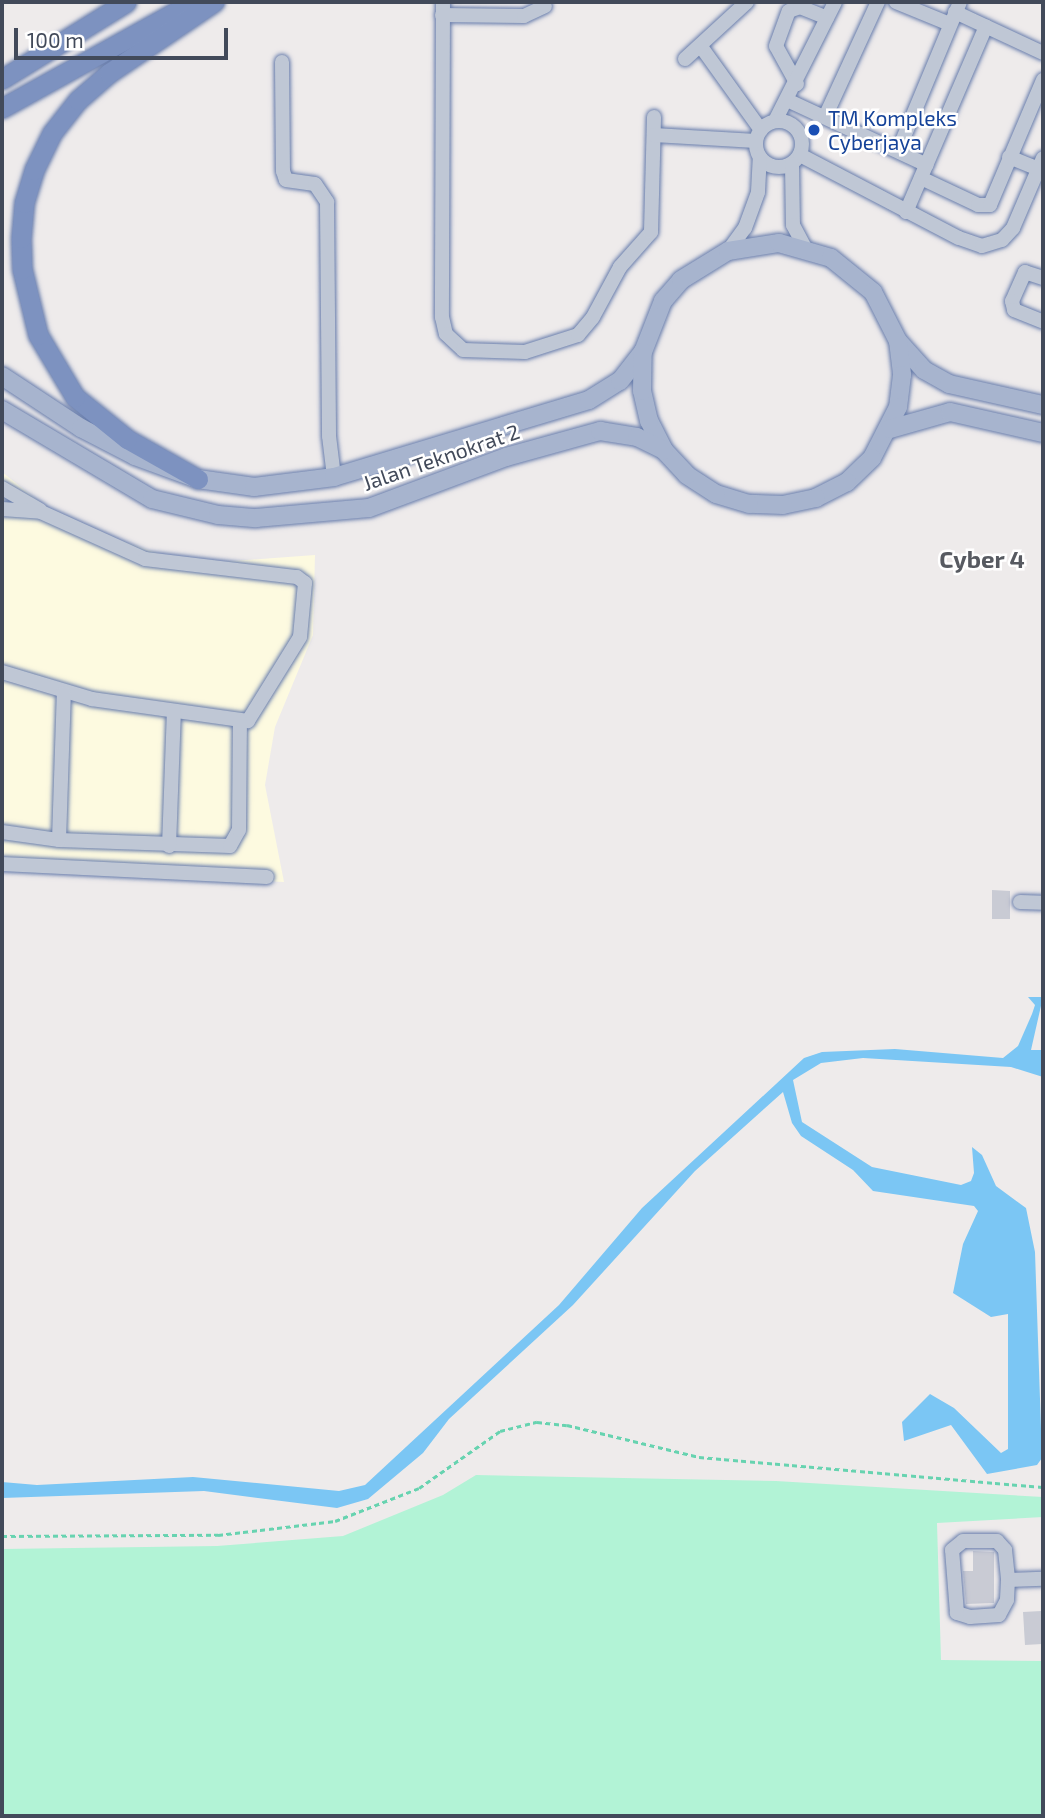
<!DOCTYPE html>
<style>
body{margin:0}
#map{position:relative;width:1045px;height:1818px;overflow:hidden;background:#eeebeb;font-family:"Exo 2",sans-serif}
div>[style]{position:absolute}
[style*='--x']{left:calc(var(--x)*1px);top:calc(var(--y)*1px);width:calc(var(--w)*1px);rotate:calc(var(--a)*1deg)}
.commercial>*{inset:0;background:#fdfae0}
.green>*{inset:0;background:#b2f3d6}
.water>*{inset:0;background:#7bc6f4}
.building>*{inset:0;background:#c9cbd4}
.path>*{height:2.5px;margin-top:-1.25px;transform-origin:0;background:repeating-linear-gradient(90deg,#67d3b0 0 5px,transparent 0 8.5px)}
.roads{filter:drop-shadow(0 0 2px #687dac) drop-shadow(0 0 2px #687dac)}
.minor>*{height:14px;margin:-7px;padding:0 7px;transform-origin:7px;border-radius:7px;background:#bfc7d5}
.minor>.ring{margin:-7px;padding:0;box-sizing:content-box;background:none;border:14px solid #bfc7d5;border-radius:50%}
.major>*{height:18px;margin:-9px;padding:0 9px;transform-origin:9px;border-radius:9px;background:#a7b4ce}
.highway>*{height:19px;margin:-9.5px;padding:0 9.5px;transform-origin:9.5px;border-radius:9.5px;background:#7d92c0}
.dots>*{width:19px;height:19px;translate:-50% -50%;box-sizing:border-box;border:4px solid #fff;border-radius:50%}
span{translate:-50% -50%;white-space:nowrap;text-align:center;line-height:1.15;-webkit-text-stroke:5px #fff;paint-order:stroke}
.transit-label{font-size:21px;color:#164399}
.left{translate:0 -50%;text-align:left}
.street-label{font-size:21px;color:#424a5a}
.quarter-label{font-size:24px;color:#575a61;font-weight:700}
.frame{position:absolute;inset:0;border:4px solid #424a5a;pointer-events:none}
.scale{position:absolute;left:14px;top:28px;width:214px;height:32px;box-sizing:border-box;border:4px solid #424a5a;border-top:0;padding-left:9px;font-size:21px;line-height:24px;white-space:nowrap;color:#424a5a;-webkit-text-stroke:5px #fff;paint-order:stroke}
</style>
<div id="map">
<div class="commercial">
<i style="clip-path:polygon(2px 472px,64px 521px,190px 564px,315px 555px,313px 635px,275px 727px,265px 785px,284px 882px,2px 869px)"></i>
</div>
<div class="green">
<i style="clip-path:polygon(476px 1475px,776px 1481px,1043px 1497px,1043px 1517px,937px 1523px,941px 1660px,1043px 1661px,1043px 1816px,2px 1816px,2px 1549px,217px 1546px,343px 1536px,443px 1495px)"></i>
</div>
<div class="water">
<i style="clip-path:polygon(1028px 997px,1043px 997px,1031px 1050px,1043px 1050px,1043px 1077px,1011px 1067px,863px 1058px,821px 1063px,793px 1080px,802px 1122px,872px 1167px,961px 1185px,971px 1181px,974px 1173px,972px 1147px,982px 1155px,996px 1186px,1026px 1208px,1035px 1252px,1042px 1458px,1037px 1465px,987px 1474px,951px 1425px,904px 1441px,902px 1422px,930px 1394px,954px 1408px,1001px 1453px,1008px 1449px,1008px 1314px,991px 1317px,953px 1293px,963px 1244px,978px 1211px,974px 1206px,873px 1191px,853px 1170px,801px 1136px,792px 1123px,783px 1092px,695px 1171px,573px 1305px,449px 1419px,423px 1453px,368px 1499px,337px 1508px,204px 1491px,2px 1498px,2px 1482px,37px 1485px,193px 1477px,339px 1491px,365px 1485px,559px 1305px,642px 1208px,804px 1058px,822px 1052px,895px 1049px,1003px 1058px,1018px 1046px,1032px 1014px,1035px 1005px)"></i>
</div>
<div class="building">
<i style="clip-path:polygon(992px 890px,1010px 891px,1010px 919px,992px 919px)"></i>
<i style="clip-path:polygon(973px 1551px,994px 1552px,994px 1603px,966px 1604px,963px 1571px,973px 1571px)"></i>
<i style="clip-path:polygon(1041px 1611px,1042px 1644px,1025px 1645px,1023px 1612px)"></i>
</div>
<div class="path">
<i style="--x:2;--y:1536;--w:216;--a:-0.3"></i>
<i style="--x:218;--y:1535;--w:118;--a:-6.8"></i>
<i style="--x:335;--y:1521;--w:90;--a:-21.4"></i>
<i style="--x:419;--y:1488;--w:99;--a:-35.1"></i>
<i style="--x:500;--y:1431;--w:38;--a:-14"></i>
<i style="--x:537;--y:1422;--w:30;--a:6"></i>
<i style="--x:567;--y:1425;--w:136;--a:13.6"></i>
<i style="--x:699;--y:1457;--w:345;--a:5"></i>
</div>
<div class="roads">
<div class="minor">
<i style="--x:443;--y:2;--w:315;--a:90.2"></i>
<i style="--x:442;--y:317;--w:17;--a:77"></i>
<i style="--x:446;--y:334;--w:23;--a:43"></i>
<i style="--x:463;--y:350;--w:62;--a:1.8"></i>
<i style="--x:525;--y:352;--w:56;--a:-17.8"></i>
<i style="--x:578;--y:335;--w:23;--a:-50"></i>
<i style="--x:593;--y:317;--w:57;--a:-61.6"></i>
<i style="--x:620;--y:267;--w:47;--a:-48.5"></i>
<i style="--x:651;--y:232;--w:115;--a:-88.5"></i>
<i style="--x:896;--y:2;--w:58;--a:22.2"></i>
<i style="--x:955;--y:12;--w:97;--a:25"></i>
<i style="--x:442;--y:15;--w:82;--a:0.7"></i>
<i style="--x:524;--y:16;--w:23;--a:-25"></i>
<i style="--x:702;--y:48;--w:101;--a:54.3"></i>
<i style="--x:685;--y:59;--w:84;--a:-42.6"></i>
<i style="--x:282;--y:62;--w:109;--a:89.5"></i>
<i style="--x:283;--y:171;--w:9;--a:72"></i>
<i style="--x:286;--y:180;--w:29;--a:8"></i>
<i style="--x:315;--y:184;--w:22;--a:56"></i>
<i style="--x:327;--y:202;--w:234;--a:89.5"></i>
<i style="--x:329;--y:436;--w:41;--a:83"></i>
<i style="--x:797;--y:84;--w:43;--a:-118.9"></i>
<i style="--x:776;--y:46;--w:37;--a:-70"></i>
<i style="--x:789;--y:11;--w:12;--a:-20"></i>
<i style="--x:800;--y:7;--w:29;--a:22"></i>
<i style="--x:787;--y:100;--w:154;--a:24.9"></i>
<i style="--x:825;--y:117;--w:127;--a:-65.3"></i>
<i style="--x:775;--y:121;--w:133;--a:-63.2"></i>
<i class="ring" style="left:756px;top:121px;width:32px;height:32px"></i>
<i style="--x:654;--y:135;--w:102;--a:3.4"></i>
<i style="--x:898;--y:151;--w:161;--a:-67.4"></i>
<i style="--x:800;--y:155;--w:179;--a:27.6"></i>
<i style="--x:959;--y:238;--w:24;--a:19"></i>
<i style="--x:982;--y:246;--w:21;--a:-17"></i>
<i style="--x:1002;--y:240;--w:16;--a:-47"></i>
<i style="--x:1013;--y:228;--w:76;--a:-66.8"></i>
<i style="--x:1009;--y:157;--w:32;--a:22"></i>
<i style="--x:792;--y:164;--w:61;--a:89.1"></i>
<i style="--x:793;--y:225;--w:26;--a:62"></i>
<i style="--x:921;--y:178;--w:63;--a:25.3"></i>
<i style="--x:978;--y:205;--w:12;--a:0"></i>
<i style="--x:990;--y:205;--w:136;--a:-67"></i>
<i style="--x:906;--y:212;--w:202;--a:-66.7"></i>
<i style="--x:728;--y:251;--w:29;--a:-54"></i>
<i style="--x:745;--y:228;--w:38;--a:-70"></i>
<i style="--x:758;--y:192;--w:35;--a:-87"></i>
<i style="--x:1043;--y:278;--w:19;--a:-162"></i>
<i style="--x:1025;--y:272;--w:32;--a:114"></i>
<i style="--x:1012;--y:301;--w:9;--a:77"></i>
<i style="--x:1014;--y:310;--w:31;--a:22"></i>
<i style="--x:2;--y:488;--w:44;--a:30.1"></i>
<i style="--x:2;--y:509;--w:39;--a:4"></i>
<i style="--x:41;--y:512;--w:114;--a:24.3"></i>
<i style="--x:145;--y:559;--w:153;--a:6.8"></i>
<i style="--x:297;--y:577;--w:10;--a:37"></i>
<i style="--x:305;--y:583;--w:54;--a:95.3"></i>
<i style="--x:300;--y:637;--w:99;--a:121.8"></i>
<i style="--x:248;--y:721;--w:158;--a:-172"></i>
<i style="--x:92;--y:699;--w:94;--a:-163.3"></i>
<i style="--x:2;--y:832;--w:58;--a:8"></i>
<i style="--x:59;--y:840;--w:171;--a:2"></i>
<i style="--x:230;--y:846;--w:18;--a:-61"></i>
<i style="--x:239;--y:830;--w:109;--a:-89.5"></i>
<i style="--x:59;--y:840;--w:147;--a:-88.1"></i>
<i style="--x:169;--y:846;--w:134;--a:-87.9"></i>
<i style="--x:2;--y:864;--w:265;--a:2.8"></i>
<i style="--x:1020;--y:902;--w:23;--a:2"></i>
<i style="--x:1008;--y:1580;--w:20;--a:93"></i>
<i style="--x:1007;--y:1600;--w:17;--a:118"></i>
<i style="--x:999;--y:1615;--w:29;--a:176"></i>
<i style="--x:970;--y:1617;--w:14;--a:-163"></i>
<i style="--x:957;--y:1613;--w:63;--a:-94.5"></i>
<i style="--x:952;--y:1550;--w:14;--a:-39"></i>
<i style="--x:963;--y:1541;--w:34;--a:0"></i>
<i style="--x:997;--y:1541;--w:12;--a:48"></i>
<i style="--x:1005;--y:1550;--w:30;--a:84"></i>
<i style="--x:1008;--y:1580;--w:35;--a:-2"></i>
</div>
<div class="major">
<i style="--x:898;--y:341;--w:39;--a:48"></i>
<i style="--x:924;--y:370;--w:29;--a:29"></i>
<i style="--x:949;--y:384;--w:96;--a:12.6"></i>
<i style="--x:2;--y:376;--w:95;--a:33.4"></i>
<i style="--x:81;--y:428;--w:61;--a:27.4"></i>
<i style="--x:135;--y:456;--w:67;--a:20.1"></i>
<i style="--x:198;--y:479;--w:57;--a:8.1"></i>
<i style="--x:254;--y:487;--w:81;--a:-7.1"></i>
<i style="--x:334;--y:477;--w:266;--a:-16.8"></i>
<i style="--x:589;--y:400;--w:36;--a:-32"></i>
<i style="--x:620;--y:381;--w:37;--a:-52"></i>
<i style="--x:643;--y:352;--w:55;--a:-68.6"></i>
<i style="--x:663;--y:301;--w:28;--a:-49"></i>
<i style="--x:681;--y:280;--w:55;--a:-31.7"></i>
<i style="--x:728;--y:251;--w:52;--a:-8.9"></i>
<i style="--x:779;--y:243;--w:54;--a:16.1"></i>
<i style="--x:831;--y:258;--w:54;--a:39"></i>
<i style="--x:873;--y:292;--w:55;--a:63"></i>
<i style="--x:898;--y:341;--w:34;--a:83"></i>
<i style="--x:902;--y:375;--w:32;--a:97"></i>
<i style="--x:898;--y:407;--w:57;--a:117"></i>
<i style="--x:872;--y:458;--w:35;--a:136"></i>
<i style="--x:847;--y:482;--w:35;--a:153"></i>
<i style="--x:816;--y:498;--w:34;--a:168"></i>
<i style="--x:783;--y:505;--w:34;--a:-178"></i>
<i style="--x:749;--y:504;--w:34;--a:-163"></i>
<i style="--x:716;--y:494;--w:35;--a:-147"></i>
<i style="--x:687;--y:475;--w:34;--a:-133"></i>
<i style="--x:664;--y:450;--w:33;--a:-117"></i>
<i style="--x:649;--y:421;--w:31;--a:-103"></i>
<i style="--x:642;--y:391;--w:39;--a:-89"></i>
<i style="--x:2;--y:410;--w:174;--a:30.7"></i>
<i style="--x:152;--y:499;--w:68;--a:13.6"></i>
<i style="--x:218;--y:515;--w:38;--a:5"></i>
<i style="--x:256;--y:518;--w:113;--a:-5.1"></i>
<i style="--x:369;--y:508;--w:146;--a:-20.4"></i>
<i style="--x:506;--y:457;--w:98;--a:-15.5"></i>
<i style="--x:600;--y:431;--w:37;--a:9"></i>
<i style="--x:637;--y:437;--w:30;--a:26"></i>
<i style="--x:890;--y:429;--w:62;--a:-15.8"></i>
<i style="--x:950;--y:412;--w:95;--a:12.7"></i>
</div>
<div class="highway">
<i style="--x:2;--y:79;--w:146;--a:-31.8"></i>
<i style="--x:2;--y:108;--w:218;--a:-29"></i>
<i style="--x:198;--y:479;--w:81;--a:-150.6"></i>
<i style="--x:127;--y:439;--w:67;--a:-141.1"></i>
<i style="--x:75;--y:397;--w:72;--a:-120.8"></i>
<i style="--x:38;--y:335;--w:68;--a:-103.6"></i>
<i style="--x:22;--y:269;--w:31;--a:-92"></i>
<i style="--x:21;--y:238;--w:35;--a:-85"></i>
<i style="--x:24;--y:203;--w:34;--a:-73"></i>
<i style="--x:34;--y:170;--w:41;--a:-64.1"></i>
<i style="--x:52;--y:133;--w:42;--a:-51.8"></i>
<i style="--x:78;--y:100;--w:41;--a:-41.1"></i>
<i style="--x:109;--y:73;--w:127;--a:-34.1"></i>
</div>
</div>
<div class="dots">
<i style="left:814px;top:130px;background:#1a4fb4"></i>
</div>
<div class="transit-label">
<span class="left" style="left:828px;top:130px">TM Kompleks<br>Cyberjaya</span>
</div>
<div class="street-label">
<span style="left:441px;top:457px;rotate:-19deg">Jalan Teknokrat 2</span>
</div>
<div class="quarter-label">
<span style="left:982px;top:559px">Cyber 4</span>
</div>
<div class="frame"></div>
<div class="scale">100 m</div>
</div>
